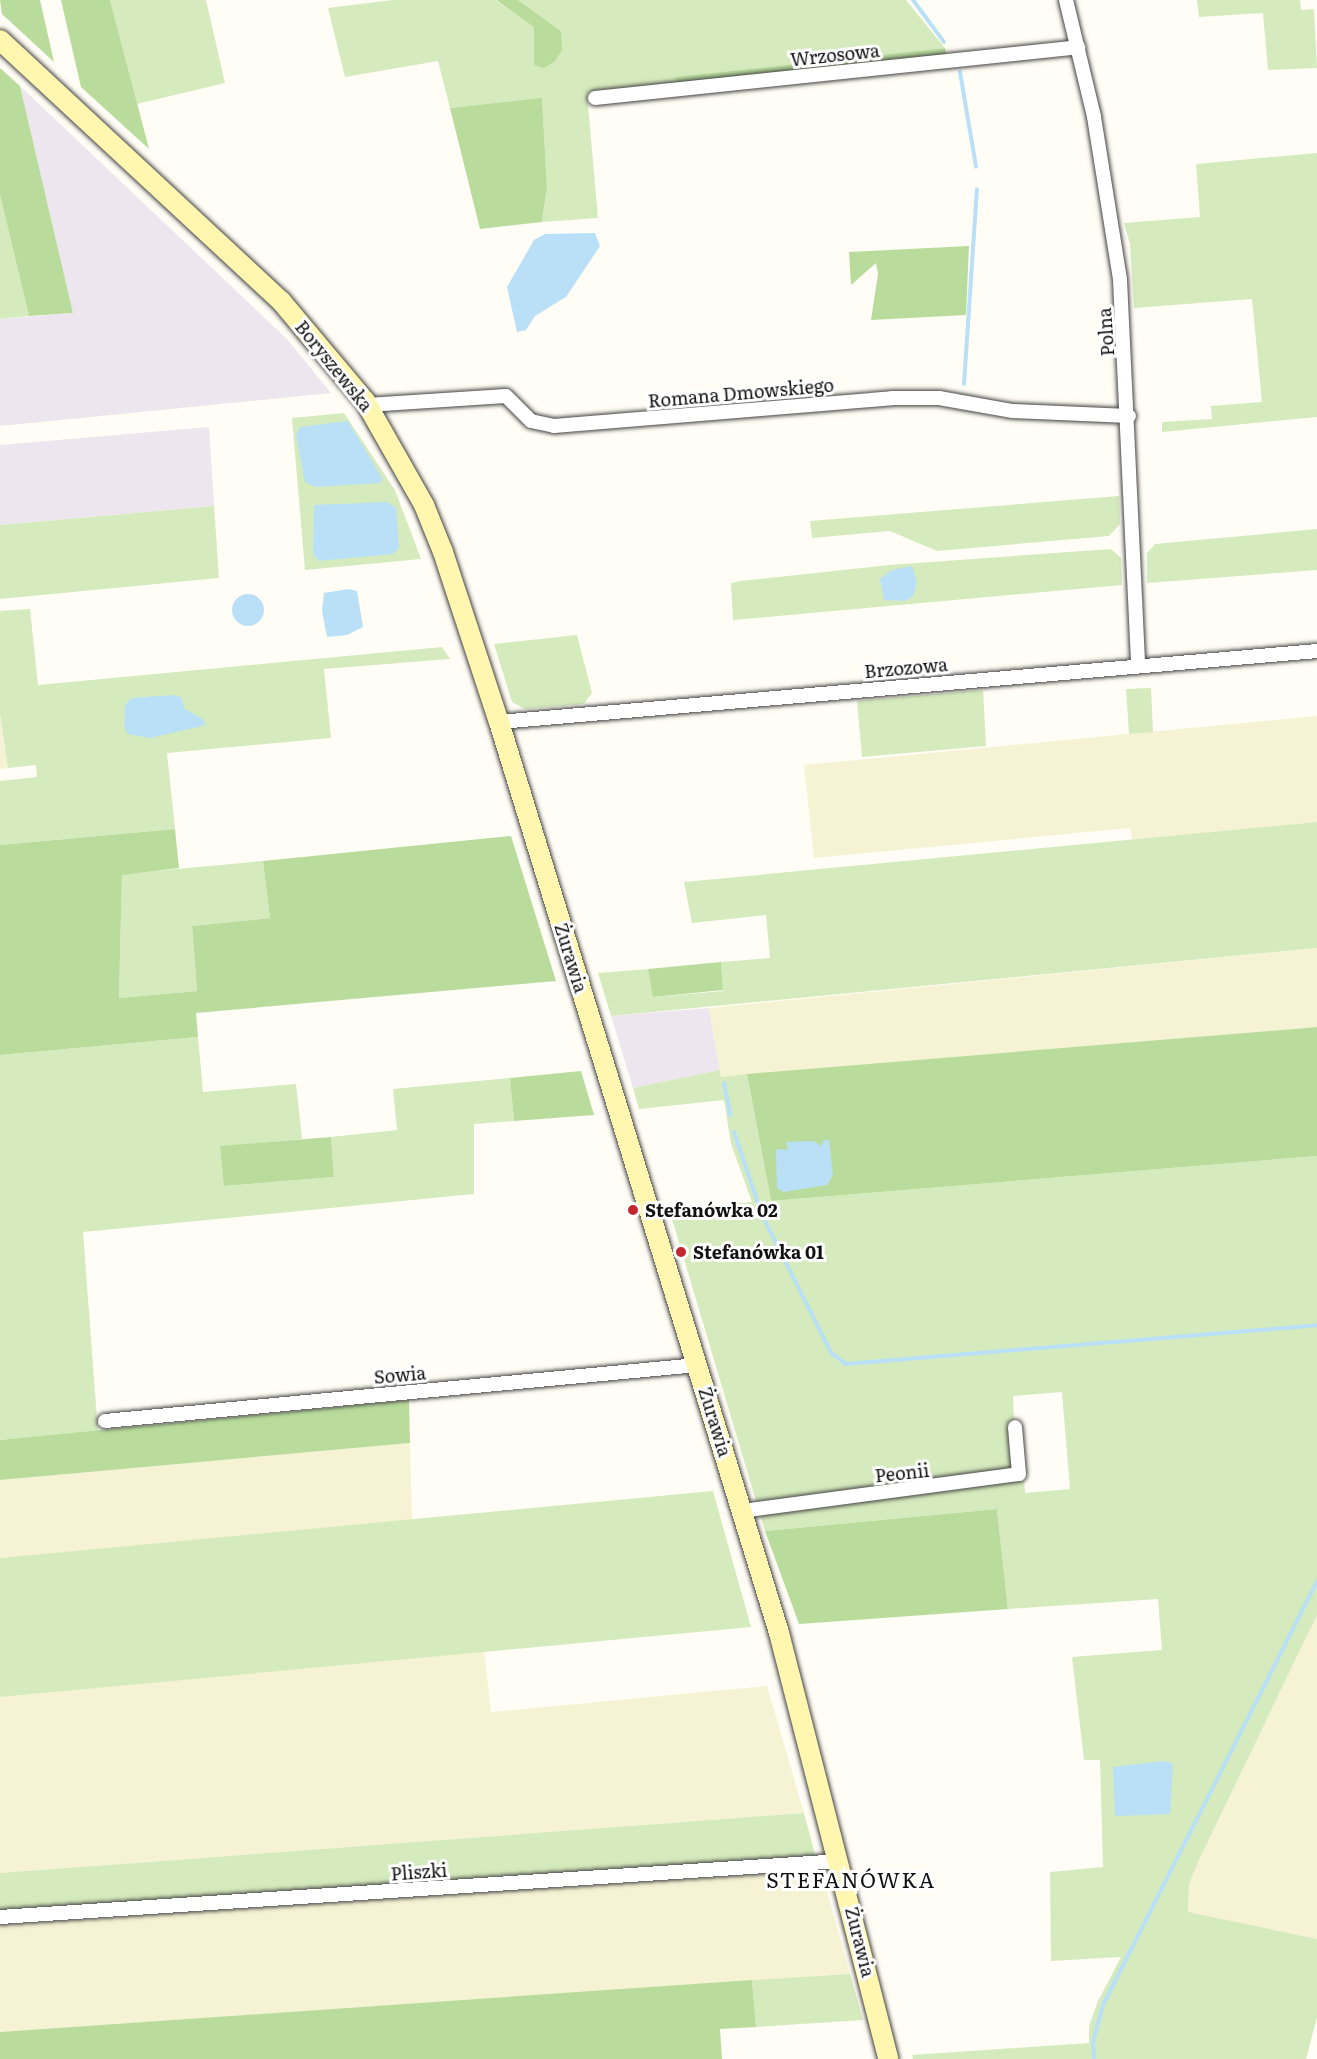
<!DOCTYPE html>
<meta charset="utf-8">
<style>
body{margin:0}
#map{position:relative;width:1317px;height:2059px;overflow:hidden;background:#fffdf5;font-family:Literata,serif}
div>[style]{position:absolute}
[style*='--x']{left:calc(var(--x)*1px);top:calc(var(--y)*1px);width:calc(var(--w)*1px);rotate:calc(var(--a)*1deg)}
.industrial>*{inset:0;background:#eee6ef}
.farmland>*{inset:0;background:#f6f3d4}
.green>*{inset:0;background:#d5ebbd}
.forest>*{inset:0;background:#b9dc9c}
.water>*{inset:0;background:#b9e0f7}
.round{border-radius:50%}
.stream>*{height:4px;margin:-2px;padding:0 2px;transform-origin:2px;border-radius:2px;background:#b9e0f7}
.roads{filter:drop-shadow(0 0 2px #444) drop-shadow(0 0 2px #444)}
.minor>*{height:14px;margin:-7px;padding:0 7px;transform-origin:7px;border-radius:7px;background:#fff}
.secondary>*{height:20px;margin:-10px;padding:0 10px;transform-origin:10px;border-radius:10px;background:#fff6b0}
.dots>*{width:16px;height:16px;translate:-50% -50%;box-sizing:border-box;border:3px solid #fff;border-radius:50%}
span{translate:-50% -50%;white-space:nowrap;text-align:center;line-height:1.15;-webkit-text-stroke:6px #fff;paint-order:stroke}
.street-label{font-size:18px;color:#111}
.poi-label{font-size:18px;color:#111;font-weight:700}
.left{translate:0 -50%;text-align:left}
.quarter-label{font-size:21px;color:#111;letter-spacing:1.5px}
</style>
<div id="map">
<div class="industrial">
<i style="clip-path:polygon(20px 86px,287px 339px,331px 393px,0 426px,0 319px,73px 313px)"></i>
<i style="clip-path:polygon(209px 427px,214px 506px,0 525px,0 445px)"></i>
<i style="clip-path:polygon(709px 1008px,720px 1070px,633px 1088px,611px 1016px)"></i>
</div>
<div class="farmland">
<i style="clip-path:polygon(0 714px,8px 768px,0 769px)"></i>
<i style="clip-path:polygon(1317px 716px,1317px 822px,1132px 840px,1130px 828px,814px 858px,804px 765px)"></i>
<i style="clip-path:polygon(1317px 948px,1317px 1027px,721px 1077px,709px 1008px)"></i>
<i style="clip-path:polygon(410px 1443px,412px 1521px,0 1558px,0 1480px)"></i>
<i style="clip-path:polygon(1317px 1615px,1317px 1939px,1188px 1913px,1189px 1884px,1199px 1860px)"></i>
<i style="clip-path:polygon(484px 1651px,491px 1712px,767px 1686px,804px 1813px,0 1873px,0 1697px)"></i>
<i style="clip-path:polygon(821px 1870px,850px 1974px,0 2032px,0 1925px)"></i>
</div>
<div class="green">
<i style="clip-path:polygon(110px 0,206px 0,225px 83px,137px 104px)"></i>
<i style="clip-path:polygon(393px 0,495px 0,535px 27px,534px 65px,561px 31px,518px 0,906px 0,945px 48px,675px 77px,676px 85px,587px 94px,598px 218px,542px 222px,547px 187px,542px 99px,450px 108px,438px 61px,345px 77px,328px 8px)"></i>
<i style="clip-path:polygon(1197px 0,1300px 0,1301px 10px,1314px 9px,1317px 68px,1268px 70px,1263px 13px,1199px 17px)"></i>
<i style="clip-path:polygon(1317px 153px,1317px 417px,1162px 432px,1162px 422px,1212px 419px,1211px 406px,1262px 402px,1252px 299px,1134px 308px,1130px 244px,1124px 223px,1200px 217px,1196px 164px)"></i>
<i style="clip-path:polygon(0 195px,29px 316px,0 319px)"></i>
<i style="clip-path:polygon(344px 413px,395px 490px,421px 559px,305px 570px,292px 418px)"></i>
<i style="clip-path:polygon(1119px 496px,1120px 524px,1109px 536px,937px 551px,890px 531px,812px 538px,810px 521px)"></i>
<i style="clip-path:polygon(214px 506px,219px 578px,0 599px,0 525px)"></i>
<i style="clip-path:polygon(1317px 529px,1317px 570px,1147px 583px,1147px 553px,1155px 544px)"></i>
<i style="clip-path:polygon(1111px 549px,1121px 558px,1122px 585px,733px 620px,731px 583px,740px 581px,889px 565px)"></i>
<i style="clip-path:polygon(30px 609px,38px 685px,442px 647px,450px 659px,324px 669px,331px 738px,167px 753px,175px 829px,0 845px,0 781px,37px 777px,36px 765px,8px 768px,0 714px,0 611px)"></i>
<i style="clip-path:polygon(577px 635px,592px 693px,584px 704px,525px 709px,512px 702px,494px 644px)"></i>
<i style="clip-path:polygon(1151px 688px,1153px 732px,1129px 734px,1126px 689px)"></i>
<i style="clip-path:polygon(983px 690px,986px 746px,862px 757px,857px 701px)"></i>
<i style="clip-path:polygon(1317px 822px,1317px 948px,611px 1016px,598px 973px,648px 969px,654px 997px,723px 991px,721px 962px,770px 958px,766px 915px,692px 923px,684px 882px)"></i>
<i style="clip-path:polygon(263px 861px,270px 918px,192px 926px,197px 991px,119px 998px,122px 874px)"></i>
<i style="clip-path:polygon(198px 1037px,203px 1092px,296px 1084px,302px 1139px,220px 1147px,225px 1186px,334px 1177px,331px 1137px,397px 1130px,393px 1089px,510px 1078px,514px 1121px,474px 1124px,474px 1194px,83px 1232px,98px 1432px,0 1440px,0 1055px)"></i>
<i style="clip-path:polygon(evenodd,720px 1070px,721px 1077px,747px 1074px,771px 1201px,1317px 1156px,1317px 1615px,1199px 1860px,1189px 1884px,1188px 1912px,1317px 1939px,1317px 2017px,1306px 2059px,913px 2059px,912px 2055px,1089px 2043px,1089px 2026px,1098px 2001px,1121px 1957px,1051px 1961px,1050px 1872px,1103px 1867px,1100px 1760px,1084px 1760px,1072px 1657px,1162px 1650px,1158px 1599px,1008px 1609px,997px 1509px,765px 1531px,669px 1209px,752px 1202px,731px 1144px,724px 1100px,639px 1109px,633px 1088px,720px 1070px,1062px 1392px,1070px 1489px,1025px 1493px,1024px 1479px,1014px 1480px,1009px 1424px,1014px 1423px,1013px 1396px,1062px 1392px)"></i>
<i style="clip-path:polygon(713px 1491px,751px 1627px,0 1697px,0 1558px)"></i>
<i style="clip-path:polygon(804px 1813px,816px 1858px,0 1912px,0 1873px)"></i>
<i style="clip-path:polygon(850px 1974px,863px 2020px,756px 2027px,752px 1980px)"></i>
</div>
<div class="forest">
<i style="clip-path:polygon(0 0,40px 0,54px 62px,2px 14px)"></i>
<i style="clip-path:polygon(61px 0,110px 0,149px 149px,81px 87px)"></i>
<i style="clip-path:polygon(496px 0,518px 0,561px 31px,562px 50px,555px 61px,544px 68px,534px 65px,534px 27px)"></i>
<i style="clip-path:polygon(945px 48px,947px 56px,676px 85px,675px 77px)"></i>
<i style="clip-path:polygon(0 68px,20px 86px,73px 313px,29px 316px,0 195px)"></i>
<i style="clip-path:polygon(542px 98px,547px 187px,542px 222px,480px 229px,450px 108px)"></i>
<i style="clip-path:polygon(969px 246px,966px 315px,871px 320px,878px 274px,876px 263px,851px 285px,849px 252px)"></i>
<i style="clip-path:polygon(175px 829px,179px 868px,122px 875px,119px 998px,197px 991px,192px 926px,270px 918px,263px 861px,511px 836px,556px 981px,196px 1013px,198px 1037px,0 1055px,0 845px)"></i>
<i style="clip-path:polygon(721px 962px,723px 990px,653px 997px,648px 969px)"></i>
<i style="clip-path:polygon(1317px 1027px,1317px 1156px,771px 1201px,747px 1074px)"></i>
<i style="clip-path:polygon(581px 1071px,594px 1115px,514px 1121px,510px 1078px)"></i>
<i style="clip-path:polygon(331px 1137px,334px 1177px,224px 1186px,220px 1146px)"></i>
<i style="clip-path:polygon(409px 1400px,410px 1443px,0 1480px,0 1440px)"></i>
<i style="clip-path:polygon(997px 1509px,1008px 1609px,799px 1624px,765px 1531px)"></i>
<i style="clip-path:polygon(752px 1980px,756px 2027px,720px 2029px,722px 2059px,0 2059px,0 2032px)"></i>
</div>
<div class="water">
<i style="clip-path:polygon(595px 233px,600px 246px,566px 297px,535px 316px,526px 330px,517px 332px,507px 287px,534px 240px,545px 234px)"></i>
<i style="clip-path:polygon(348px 421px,382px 478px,381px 483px,315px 487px,305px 482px,296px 435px,300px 427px)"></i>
<i style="clip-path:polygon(388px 502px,396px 508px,399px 548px,393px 554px,319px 561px,313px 554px,314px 505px)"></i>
<i style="clip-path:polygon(912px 566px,917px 582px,913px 596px,905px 601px,884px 600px,880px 579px,892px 570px)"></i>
<i style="clip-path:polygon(349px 589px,357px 591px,363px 627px,347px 635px,327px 637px,322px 611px,324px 593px)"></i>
<i class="round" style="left:232px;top:594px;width:32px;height:32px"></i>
<i style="clip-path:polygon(174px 695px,181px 697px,185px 709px,203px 719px,206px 725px,150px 738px,128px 734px,124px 728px,125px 705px,132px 698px)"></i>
<i style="clip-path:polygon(824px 1140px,829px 1140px,833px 1175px,827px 1185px,784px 1192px,777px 1188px,776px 1149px,788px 1150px,786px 1142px,814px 1141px,821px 1146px)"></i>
<i style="clip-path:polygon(1164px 1761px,1173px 1764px,1170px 1814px,1115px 1816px,1113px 1767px)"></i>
</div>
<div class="stream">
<i style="--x:913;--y:0;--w:52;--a:53.6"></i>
<i style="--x:960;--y:72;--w:96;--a:80.4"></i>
<i style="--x:964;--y:384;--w:195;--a:-86.2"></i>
<i style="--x:724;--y:1083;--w:33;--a:79"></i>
<i style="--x:734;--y:1132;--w:88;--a:71.4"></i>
<i style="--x:762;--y:1215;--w:154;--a:63.4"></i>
<i style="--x:831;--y:1353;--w:19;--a:36"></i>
<i style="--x:846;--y:1364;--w:473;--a:-4.7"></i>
<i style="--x:1094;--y:2059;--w:17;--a:-93"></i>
<i style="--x:1093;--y:2042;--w:38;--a:-75"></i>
<i style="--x:1103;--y:2005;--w:475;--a:-63.2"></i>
</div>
<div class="roads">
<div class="minor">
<i style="--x:1066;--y:0;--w:120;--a:76.5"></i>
<i style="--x:1094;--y:117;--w:165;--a:80.9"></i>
<i style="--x:1120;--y:280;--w:386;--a:87.3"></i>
<i style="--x:595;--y:98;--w:486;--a:-6"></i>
<i style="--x:367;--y:405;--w:139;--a:-3.7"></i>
<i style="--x:506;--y:396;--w:35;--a:45"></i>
<i style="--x:531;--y:421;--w:24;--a:12"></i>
<i style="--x:554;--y:426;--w:339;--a:-4.7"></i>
<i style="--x:892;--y:398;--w:47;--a:0"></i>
<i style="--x:939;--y:398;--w:75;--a:10"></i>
<i style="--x:1013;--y:411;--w:116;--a:2.5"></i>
<i style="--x:499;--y:722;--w:821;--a:-4.96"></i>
<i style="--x:105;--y:1421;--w:595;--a:-5.4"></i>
<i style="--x:742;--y:1511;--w:279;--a:-7.6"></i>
<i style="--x:1019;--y:1474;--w:47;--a:-94.9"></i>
<i style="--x:0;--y:1917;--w:842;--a:-3.81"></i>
</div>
<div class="secondary">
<i style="--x:0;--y:40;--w:384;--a:42.9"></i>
<i style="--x:281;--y:301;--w:131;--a:50"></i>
<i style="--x:365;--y:401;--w:120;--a:60.4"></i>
<i style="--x:424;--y:505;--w:51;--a:68"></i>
<i style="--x:443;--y:552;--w:179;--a:71.8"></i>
<i style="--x:499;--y:722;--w:953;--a:72.91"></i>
<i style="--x:779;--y:1633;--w:440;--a:75.6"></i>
</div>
</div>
<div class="dots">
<i style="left:633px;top:1210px;background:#c4262e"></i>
<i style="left:681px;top:1252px;background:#c4262e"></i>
</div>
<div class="street-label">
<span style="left:835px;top:55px;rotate:-6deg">Wrzosowa</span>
<span style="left:1106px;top:332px;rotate:-94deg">Polna</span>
<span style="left:334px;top:366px;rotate:51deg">Boryszewska</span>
<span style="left:741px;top:393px;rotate:-5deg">Romana Dmowskiego</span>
<span style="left:906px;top:668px;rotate:-5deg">Brzozowa</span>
<span style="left:571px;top:958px;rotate:73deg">Żurawia</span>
<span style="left:400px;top:1375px;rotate:-5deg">Sowia</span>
<span style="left:715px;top:1422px;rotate:73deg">Żurawia</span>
<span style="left:902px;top:1473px;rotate:-6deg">Peonii</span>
<span style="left:419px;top:1872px;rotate:-4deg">Pliszki</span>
<span style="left:860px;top:1942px;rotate:76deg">Żurawia</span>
</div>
<div class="poi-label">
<span class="left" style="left:645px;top:1210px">Stefanówka 02</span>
<span class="left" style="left:693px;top:1252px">Stefanówka 01</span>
</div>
<div class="quarter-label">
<span style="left:851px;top:1879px">STEFANÓWKA</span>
</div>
</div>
